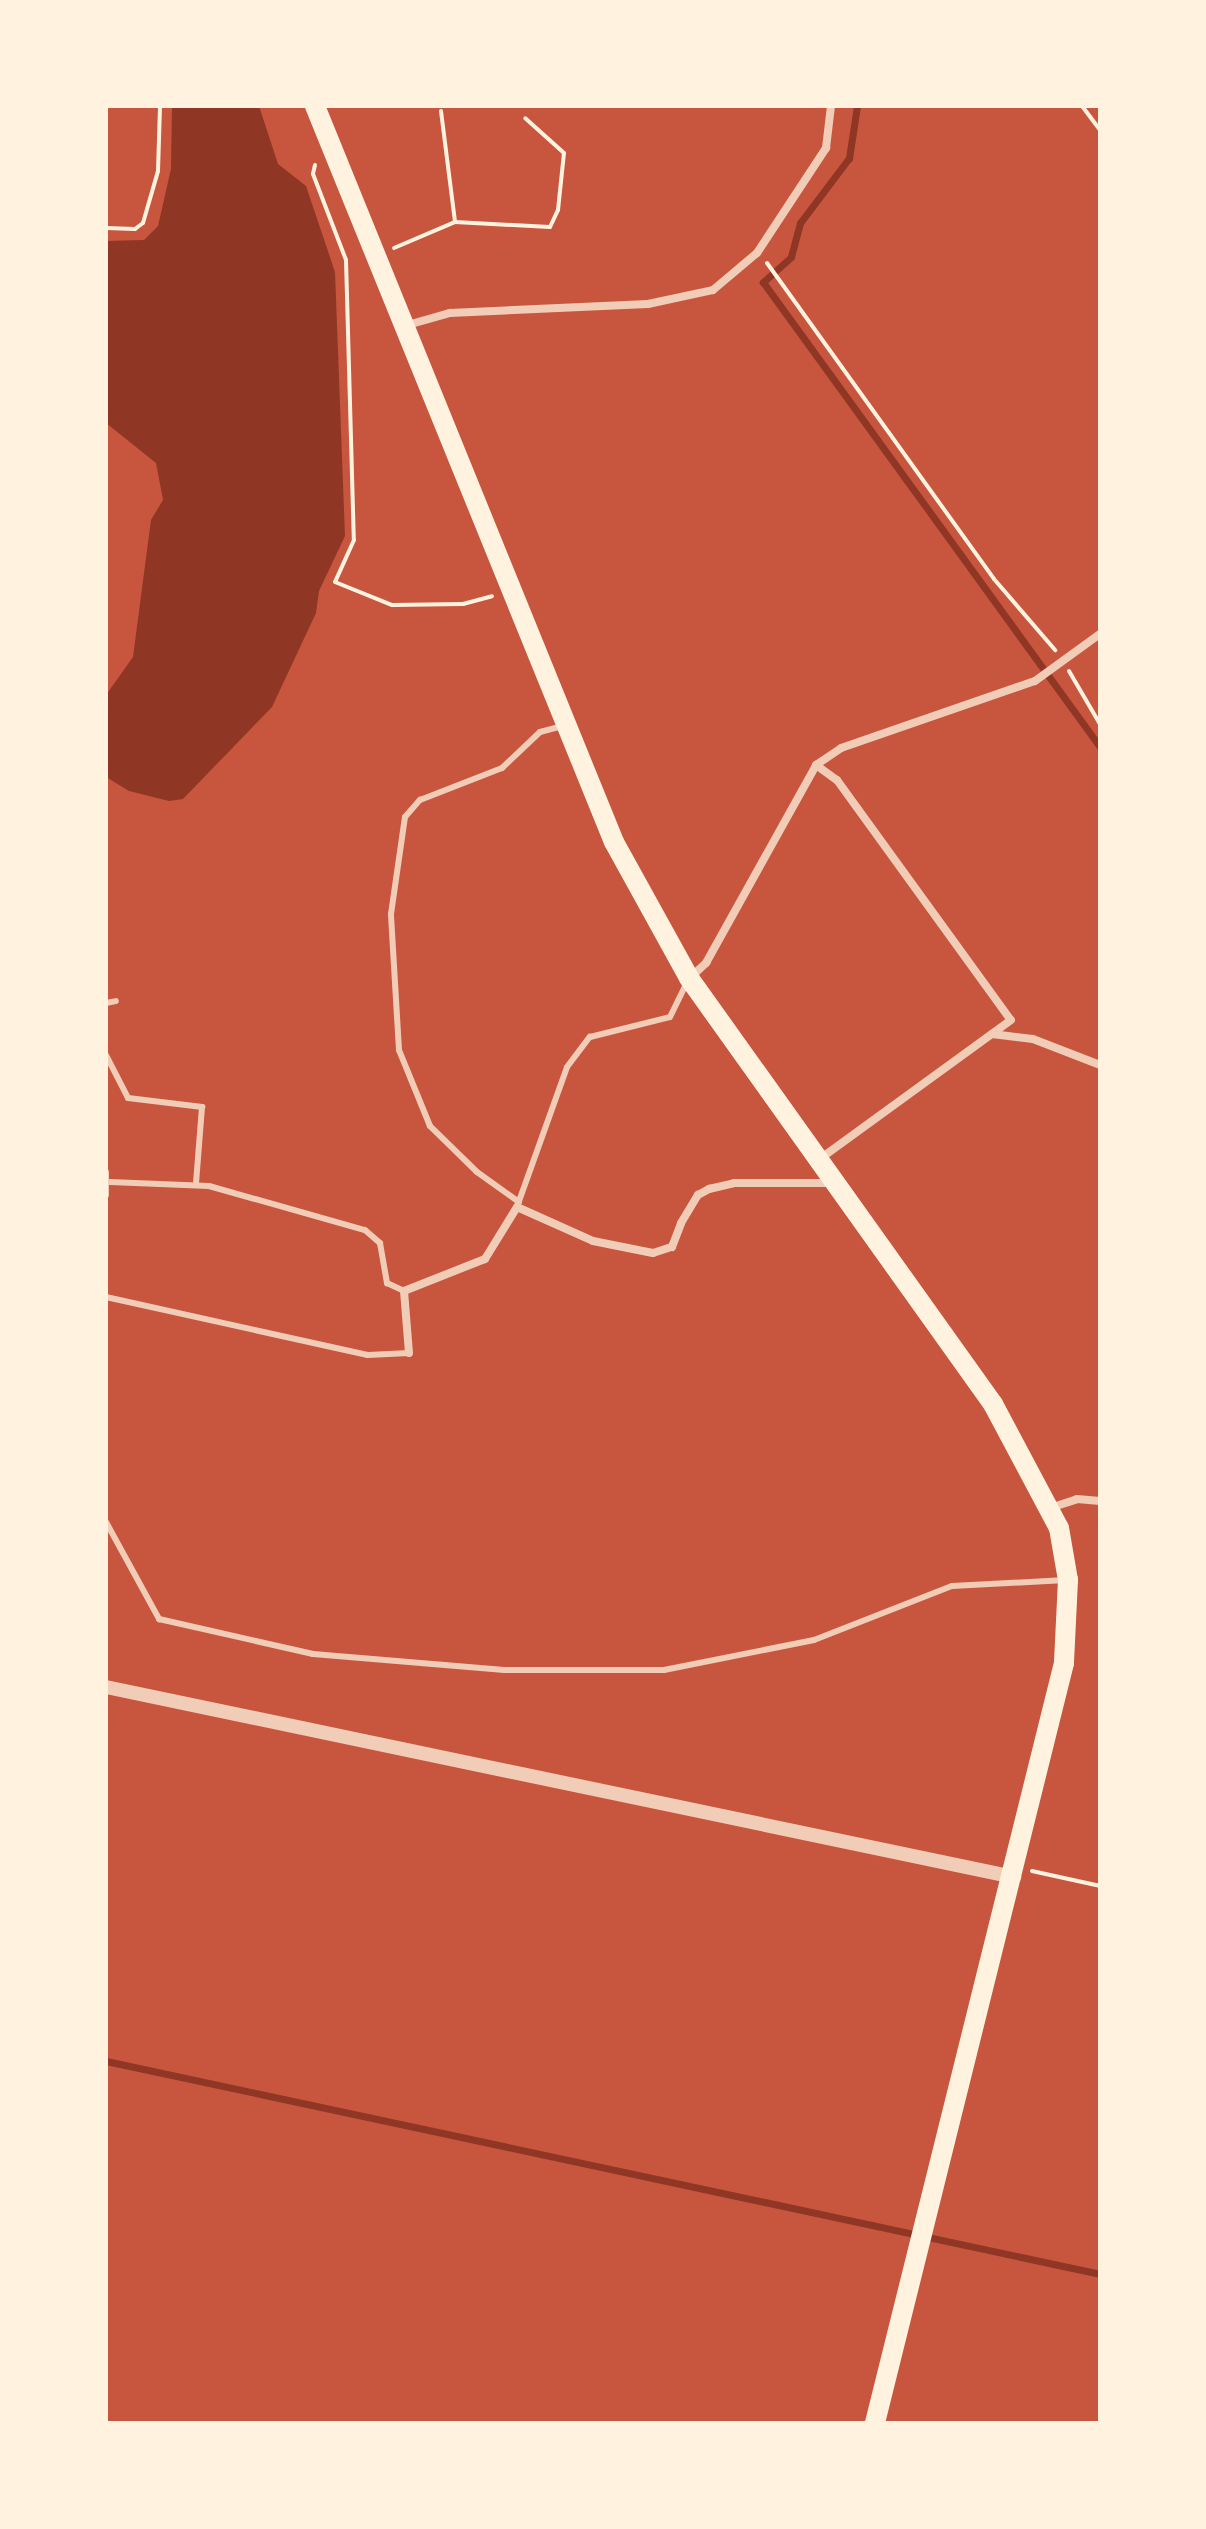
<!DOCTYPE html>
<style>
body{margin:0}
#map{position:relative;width:1206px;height:2529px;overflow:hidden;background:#c8553d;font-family:"Archivo Narrow",sans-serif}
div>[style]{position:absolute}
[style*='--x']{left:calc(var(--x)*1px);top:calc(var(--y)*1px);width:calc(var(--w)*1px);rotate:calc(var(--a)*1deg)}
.water>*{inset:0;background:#8f3625}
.stream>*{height:7px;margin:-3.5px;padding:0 3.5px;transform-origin:3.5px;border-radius:3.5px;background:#8f3625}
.path>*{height:4px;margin:-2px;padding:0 2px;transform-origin:2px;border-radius:2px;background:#fff3e0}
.service>*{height:6px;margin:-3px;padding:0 3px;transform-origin:3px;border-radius:3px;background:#f1ccb7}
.minor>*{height:8px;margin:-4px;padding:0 4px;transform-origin:4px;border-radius:4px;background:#f1ccb7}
.tertiary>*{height:14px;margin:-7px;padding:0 7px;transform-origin:7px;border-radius:7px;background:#f1ccb7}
.primary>*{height:20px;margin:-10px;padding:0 10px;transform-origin:10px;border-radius:10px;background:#fff3e0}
span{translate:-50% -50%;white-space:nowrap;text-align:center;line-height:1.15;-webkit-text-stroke:8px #fff3e0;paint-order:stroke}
.frame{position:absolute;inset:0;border:108px solid #fff3e0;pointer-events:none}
</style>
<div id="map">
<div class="water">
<i style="clip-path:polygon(172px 106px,259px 106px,278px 164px,306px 186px,335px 272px,345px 536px,319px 591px,316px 613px,272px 707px,183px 799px,169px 801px,129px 791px,106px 777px,106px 695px,133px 657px,151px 520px,163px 500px,156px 463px,106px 423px,106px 241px,144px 240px,158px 226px,171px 169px)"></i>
</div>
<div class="stream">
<i style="--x:857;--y:106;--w:53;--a:98.7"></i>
<i style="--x:849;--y:158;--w:81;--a:127"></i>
<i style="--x:800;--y:223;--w:35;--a:105"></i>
<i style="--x:791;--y:257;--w:38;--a:138"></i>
<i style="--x:763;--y:282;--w:574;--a:54.07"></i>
<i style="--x:106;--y:2061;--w:1017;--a:12.09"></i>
</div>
<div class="path">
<i style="--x:1082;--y:106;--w:30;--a:53"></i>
<i style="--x:441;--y:111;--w:112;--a:82.8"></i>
<i style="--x:315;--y:165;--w:9;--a:103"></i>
<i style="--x:313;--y:174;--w:92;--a:69"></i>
<i style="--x:346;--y:260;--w:280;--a:88.4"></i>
<i style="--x:354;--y:540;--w:46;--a:114.3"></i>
<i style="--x:335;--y:582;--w:61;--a:22"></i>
<i style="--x:392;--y:605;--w:71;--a:-0.8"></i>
<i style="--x:463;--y:604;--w:30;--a:-15"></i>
<i style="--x:106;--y:228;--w:29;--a:2"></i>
<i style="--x:135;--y:229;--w:10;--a:-37"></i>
<i style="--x:143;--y:223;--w:54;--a:-73.9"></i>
<i style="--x:158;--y:171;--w:65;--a:-88.2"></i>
<i style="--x:394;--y:248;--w:66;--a:-23.1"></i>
<i style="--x:455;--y:222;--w:95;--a:3"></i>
<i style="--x:550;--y:227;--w:19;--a:-65"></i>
<i style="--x:558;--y:210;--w:57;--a:-84"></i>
<i style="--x:564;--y:153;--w:52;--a:-138.1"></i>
<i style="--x:767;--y:263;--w:389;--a:54.3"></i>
<i style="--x:994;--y:579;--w:94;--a:49.3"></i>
<i style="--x:1069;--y:671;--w:61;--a:59.7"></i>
<i style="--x:1032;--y:1871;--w:70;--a:12.4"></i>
</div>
<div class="service">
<i style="--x:106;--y:1003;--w:10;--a:-11"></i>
<i style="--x:106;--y:1055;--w:48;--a:62.9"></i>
<i style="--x:128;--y:1098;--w:75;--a:6.9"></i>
<i style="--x:202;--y:1107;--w:77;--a:94.5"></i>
<i style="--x:106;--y:1172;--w:23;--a:90"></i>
<i style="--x:110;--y:1182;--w:99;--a:2.3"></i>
<i style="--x:209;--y:1186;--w:162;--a:15.8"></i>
<i style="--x:365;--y:1230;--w:20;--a:41"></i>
<i style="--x:380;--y:1243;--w:41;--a:80.1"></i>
<i style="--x:387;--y:1283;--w:19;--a:25"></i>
<i style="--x:519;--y:1202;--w:52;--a:-144.5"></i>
<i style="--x:477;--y:1172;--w:66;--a:-135.6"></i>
<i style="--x:430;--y:1126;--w:82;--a:-112.2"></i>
<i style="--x:399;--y:1050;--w:136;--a:-93.4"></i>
<i style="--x:391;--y:914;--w:98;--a:-81.8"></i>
<i style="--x:405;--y:817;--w:23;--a:-49"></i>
<i style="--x:420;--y:800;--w:88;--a:-21.3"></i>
<i style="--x:502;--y:768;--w:52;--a:-43.5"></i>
<i style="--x:540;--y:732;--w:23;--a:-15"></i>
<i style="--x:518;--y:1204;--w:145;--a:-70.3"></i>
<i style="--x:567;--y:1067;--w:38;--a:-53"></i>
<i style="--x:590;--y:1037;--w:82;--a:-14"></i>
<i style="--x:670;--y:1017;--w:39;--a:-64"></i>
<i style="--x:106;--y:1297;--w:268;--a:12.5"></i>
<i style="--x:368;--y:1355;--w:41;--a:-2.8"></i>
<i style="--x:106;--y:1522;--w:111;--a:61.3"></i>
<i style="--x:159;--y:1619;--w:158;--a:12.8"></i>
<i style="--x:313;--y:1654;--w:192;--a:4.8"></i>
<i style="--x:504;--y:1670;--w:160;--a:0"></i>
<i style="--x:664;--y:1670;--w:153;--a:-11.3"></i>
<i style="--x:814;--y:1640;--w:148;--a:-21.4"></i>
<i style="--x:952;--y:1586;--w:114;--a:-3"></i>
</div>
<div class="minor">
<i style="--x:404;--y:326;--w:48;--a:-15.8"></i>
<i style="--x:450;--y:313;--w:198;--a:-2.6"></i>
<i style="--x:648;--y:304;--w:66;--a:-12.2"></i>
<i style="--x:713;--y:290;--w:57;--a:-40.1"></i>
<i style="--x:757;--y:253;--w:126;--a:-56.7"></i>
<i style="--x:826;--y:148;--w:42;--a:-83.2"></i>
<i style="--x:816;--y:765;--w:26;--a:36"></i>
<i style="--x:837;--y:780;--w:296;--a:54.1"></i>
<i style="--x:1011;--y:1020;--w:236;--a:144"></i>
<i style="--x:691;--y:977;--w:21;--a:-43"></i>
<i style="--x:706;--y:963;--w:227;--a:-60.9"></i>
<i style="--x:816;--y:765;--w:30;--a:-34"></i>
<i style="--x:841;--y:748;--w:205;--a:-19.1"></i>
<i style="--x:1035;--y:681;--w:80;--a:-35.9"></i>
<i style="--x:992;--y:1034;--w:41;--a:7"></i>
<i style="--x:1033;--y:1039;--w:72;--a:21.2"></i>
<i style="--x:409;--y:1353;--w:62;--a:-94.6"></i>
<i style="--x:404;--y:1291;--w:87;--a:-21.6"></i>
<i style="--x:485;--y:1259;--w:61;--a:-58.4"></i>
<i style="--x:517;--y:1207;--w:83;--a:24.1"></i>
<i style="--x:593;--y:1241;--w:61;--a:11.3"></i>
<i style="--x:653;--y:1253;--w:20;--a:-18"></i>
<i style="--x:672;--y:1247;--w:26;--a:-69"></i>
<i style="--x:681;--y:1223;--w:33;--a:-59"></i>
<i style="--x:698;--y:1195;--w:13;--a:-29"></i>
<i style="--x:709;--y:1189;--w:26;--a:-13"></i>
<i style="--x:734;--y:1183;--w:96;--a:0"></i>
<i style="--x:1050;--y:1508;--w:28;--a:-18"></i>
<i style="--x:1077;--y:1499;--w:23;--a:5"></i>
</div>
<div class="tertiary">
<i style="--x:106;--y:1687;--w:928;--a:11.82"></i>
</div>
<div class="primary">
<i style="--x:315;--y:106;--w:794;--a:67.89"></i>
<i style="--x:614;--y:842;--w:155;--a:61.1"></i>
<i style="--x:689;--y:978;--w:523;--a:54.49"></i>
<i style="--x:993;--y:1404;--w:140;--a:62"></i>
<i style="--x:1059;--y:1528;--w:53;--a:80.2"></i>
<i style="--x:1068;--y:1580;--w:83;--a:92.8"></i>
<i style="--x:1064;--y:1663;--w:783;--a:103.97"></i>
</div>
<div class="frame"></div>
</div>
